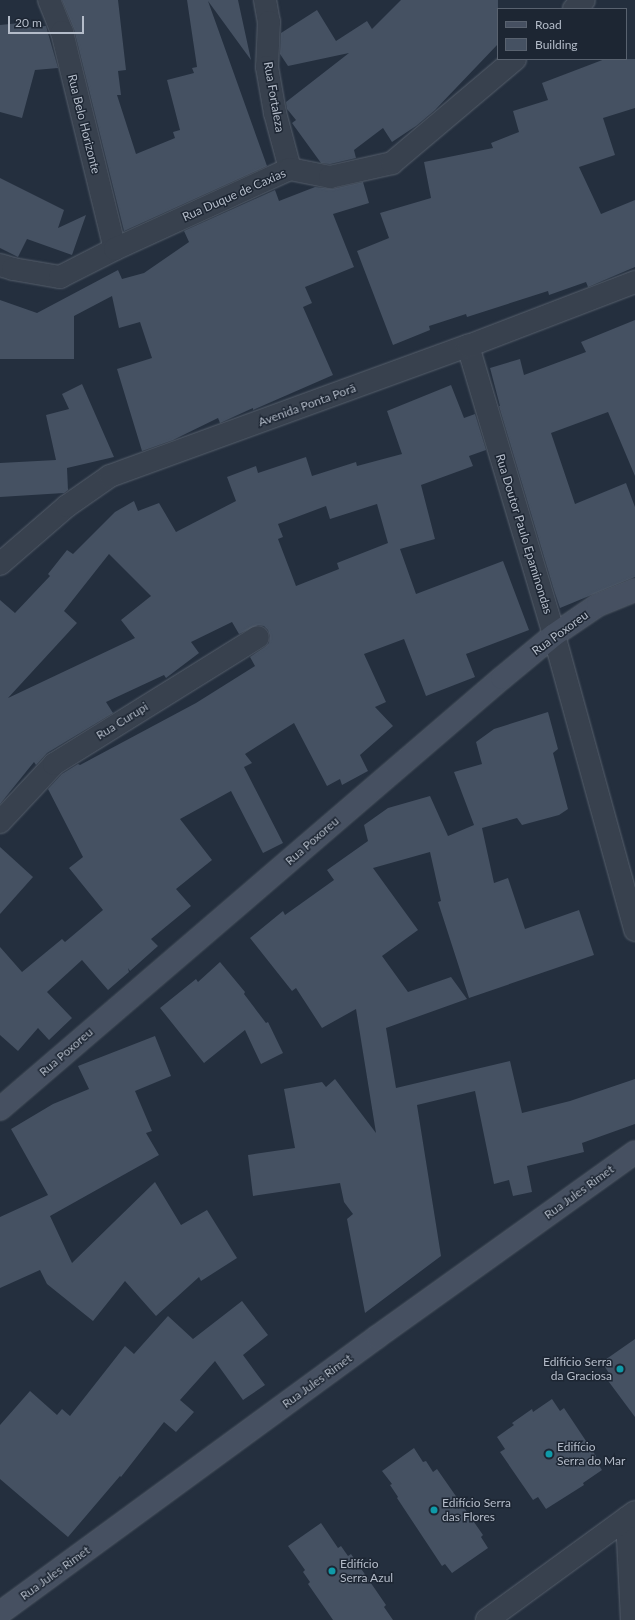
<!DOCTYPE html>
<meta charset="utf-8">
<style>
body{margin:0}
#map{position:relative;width:635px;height:1620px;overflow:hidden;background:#242f3e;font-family:Lato,sans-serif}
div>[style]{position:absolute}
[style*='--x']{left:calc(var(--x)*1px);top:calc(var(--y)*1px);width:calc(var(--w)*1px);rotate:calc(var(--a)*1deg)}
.building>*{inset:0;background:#455162}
.roads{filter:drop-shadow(0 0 1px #565f6c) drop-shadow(0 0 1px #565f6c)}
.street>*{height:22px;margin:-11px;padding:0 11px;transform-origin:11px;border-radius:11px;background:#38414e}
.secondary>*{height:22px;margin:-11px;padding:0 11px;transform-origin:11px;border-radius:11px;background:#465061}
.dots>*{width:11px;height:11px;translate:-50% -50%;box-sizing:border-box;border:2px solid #1d2633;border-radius:50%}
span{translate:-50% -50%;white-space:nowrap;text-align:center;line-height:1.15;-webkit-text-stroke:3px #1d2633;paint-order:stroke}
.street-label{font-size:12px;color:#b4bcc9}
.poi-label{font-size:12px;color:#b4bcc9}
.right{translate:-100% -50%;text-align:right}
.left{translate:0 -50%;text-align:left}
.legend{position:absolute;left:497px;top:8px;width:130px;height:52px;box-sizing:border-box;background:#1d2633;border:1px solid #59626f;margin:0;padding:5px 7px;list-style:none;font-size:12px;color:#b4bcc9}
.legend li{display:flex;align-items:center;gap:8px;height:20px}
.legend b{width:20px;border:1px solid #59626f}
.scale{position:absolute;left:8px;top:16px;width:76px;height:18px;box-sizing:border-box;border:2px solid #b4bcc9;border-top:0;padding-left:5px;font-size:12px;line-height:14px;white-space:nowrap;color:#b4bcc9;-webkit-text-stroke:3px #1d2633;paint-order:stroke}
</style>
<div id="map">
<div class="building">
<i style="clip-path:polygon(62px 0,118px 0,126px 70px,118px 71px,121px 95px,117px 95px,136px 154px,175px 138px,173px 132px,180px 130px,167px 80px,194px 73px,192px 68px,197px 67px,187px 0,238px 0,251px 60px,208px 1px,267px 166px,124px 231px,74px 29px)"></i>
<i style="clip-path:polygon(401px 0,498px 0,498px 44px,435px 110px,416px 126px,392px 142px,383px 128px,354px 150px,356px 158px,330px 164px,321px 163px,292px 123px,296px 120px,287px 109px,286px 102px,349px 53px,288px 66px,280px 54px,281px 33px,317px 10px,336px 41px,367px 21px,372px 29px)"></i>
<i style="clip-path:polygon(20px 23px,21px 28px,46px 26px,58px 68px,35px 70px,22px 118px,0 112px,0 25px)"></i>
<i style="clip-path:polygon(605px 59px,635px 59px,635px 108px,603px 118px,615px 155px,579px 167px,601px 214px,635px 200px,635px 267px,588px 287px,586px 282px,549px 295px,548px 291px,467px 317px,466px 314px,429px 326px,430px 330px,393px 345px,357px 251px,389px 238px,380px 213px,431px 198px,424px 162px,493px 148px,491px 143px,519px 132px,513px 111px,548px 100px,542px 83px)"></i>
<i style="clip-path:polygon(0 178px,64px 210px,58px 228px,86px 215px,72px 255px,27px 239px,18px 257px,0 248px)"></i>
<i style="clip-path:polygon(363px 182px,369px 203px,333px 214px,354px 267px,305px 287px,312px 303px,303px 307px,333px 375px,253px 410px,253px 408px,220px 423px,218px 418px,173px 440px,142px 451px,117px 369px,152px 358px,140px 322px,119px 328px,112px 296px,74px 316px,74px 359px,0 359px,0 300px,37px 313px,118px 270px,122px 279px,144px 273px,189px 242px,184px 231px,275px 190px,279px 201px,315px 187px,332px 189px)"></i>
<i style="clip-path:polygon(635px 320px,635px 476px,608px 412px,551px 433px,575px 504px,626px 483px,635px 507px,635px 577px,560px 608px,554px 590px,499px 406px,500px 406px,490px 368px,520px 359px,524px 375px,586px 352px,581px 342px)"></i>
<i style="clip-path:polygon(82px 384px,114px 457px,67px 468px,68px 490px,64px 493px,0 497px,0 463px,56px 460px,46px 415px,69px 409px,62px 394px)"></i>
<i style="clip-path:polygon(evenodd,451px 385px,464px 418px,475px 414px,486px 450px,469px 456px,473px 466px,421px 485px,435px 539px,400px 549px,416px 594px,503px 561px,529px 630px,466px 654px,475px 677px,426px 696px,404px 639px,364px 654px,386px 702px,375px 707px,393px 726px,360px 755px,368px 771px,342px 785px,340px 779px,327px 786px,294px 723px,245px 754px,252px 763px,244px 767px,283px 843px,263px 853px,231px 791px,180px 819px,212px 860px,176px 889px,191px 906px,151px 939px,158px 946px,130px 971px,128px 968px,129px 972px,108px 990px,82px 960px,47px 992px,72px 1018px,49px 1040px,38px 1028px,18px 1051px,0 1035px,0 947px,22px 972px,62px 939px,65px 942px,103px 910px,69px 868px,83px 857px,48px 789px,62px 774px,78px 764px,80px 765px,196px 703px,255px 666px,250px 657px,265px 647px,269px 643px,270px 636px,268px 630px,264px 626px,258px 625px,239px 634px,232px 622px,191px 642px,199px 653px,166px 678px,164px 675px,106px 702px,113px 713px,47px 753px,36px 765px,34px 762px,0 804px,0 600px,15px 613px,50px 576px,48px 574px,67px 550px,73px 554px,115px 512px,134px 501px,138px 511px,159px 503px,176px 532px,236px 501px,227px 477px,256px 466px,258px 473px,306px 457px,312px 476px,356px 462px,357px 466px,402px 454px,387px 411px,451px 385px,377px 504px,388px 543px,337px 563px,339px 569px,296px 586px,278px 539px,283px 537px,278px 524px,326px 506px,330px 519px,377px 504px,451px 385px,109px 554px,151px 596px,121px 620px,135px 638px,8px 698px,77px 623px,64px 611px,109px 554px)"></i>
<i style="clip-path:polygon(548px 712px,558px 749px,553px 753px,568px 809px,559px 815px,522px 825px,517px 818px,482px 828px,494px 883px,508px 878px,525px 929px,579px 910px,594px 955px,469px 998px,438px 902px,441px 901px,430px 852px,373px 868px,418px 930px,382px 956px,408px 992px,451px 977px,467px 999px,386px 1028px,396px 1088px,510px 1061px,522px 1113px,570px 1101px,635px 1079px,635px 1124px,582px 1143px,584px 1152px,527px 1166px,532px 1192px,513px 1196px,509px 1180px,494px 1184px,475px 1091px,417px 1105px,441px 1256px,365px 1313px,347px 1219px,353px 1214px,344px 1202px,340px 1183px,253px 1196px,248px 1155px,295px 1148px,284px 1089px,322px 1082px,326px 1087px,335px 1079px,376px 1133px,356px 1009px,322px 1028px,296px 988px,292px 991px,250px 938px,283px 911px,285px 915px,334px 880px,327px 870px,368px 841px,364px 825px,388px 808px,430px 796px,448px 836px,474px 825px,454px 772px,482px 764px,476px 742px,494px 729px)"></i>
<i style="clip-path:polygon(0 847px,33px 877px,0 914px)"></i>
<i style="clip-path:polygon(220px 962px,245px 992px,244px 994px,266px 1023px,268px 1022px,283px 1053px,261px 1064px,245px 1030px,204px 1063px,160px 1008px,196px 979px,198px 982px)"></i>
<i style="clip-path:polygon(155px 1036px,171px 1076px,135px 1091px,152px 1131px,146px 1133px,159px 1155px,50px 1216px,72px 1263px,155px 1182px,181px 1225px,207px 1210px,237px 1258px,201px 1281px,199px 1277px,156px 1316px,125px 1281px,93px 1321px,47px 1284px,40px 1270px,0 1288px,0 1217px,48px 1195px,11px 1129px,53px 1104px,89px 1089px,78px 1066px)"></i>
<i style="clip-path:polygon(242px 1301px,268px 1335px,243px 1355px,265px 1385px,243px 1400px,215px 1361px,180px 1400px,194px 1412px,176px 1432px,164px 1422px,121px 1477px,120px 1476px,68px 1537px,0 1479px,0 1425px,30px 1391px,57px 1415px,62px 1409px,70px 1416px,125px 1346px,134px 1354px,168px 1316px,193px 1339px)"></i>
<i style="clip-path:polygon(635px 1339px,635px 1417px,606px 1378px,610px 1375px,602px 1362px)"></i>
<i style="clip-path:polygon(552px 1399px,560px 1411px,564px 1408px,596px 1456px,594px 1458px,602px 1470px,583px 1483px,584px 1485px,546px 1509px,538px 1497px,533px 1500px,500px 1452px,505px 1449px,497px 1437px,514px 1425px,512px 1423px,532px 1409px,533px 1412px)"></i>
<i style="clip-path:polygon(414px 1448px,423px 1462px,426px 1461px,433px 1472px,437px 1469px,483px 1535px,481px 1537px,488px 1548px,452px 1573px,445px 1564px,442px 1566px,397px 1498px,398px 1497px,390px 1485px,392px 1484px,382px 1471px)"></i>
<i style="clip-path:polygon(321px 1523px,338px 1548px,341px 1546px,348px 1556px,351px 1554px,386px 1605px,384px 1607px,393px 1620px,333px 1620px,308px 1584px,310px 1582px,303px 1572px,305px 1570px,288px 1546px)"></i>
</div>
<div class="roads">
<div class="street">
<i style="--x:49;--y:0;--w:35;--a:68"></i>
<i style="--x:62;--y:32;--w:223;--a:76.3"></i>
<i style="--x:265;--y:0;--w:22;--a:80"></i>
<i style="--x:269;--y:22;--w:45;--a:92.5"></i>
<i style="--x:267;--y:67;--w:47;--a:80.1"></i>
<i style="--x:275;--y:113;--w:58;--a:75"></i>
<i style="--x:574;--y:9;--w:13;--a:-42"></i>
<i style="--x:0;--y:265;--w:14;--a:17"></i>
<i style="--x:13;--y:269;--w:48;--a:9.7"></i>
<i style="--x:60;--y:277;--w:62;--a:-27"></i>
<i style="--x:115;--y:249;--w:192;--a:-24.6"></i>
<i style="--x:290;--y:169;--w:41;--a:11.3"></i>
<i style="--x:330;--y:177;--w:64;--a:-12.7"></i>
<i style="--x:392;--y:163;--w:161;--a:-40.2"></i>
<i style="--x:468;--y:346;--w:302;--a:73.4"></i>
<i style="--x:554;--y:635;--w:306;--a:74.6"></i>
<i style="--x:0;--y:564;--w:89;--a:-40.9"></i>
<i style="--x:67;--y:506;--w:52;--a:-34.9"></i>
<i style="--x:110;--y:476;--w:381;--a:-20"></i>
<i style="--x:468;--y:346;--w:179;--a:-21"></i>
<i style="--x:0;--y:822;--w:79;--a:-47"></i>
<i style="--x:54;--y:764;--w:240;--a:-31.9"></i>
<i style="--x:627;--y:1518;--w:102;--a:87.2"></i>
<i style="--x:487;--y:1620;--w:183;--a:-36.1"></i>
</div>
<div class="secondary">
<i style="--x:0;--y:1109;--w:662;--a:-40.65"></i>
<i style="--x:502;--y:678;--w:67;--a:-39.6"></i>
<i style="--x:554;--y:635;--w:53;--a:-34.3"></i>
<i style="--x:598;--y:605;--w:40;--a:-22"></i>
<i style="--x:0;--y:1613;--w:467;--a:-36.2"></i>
<i style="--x:377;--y:1337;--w:317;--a:-35.6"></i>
</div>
</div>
<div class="dots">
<i style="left:620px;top:1369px;background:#0f9aa8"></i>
<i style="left:549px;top:1454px;background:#0f9aa8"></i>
<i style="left:434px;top:1510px;background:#0f9aa8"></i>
<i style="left:332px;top:1571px;background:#0f9aa8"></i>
</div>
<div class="street-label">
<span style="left:274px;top:97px;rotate:80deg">Rua Fortaleza</span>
<span style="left:84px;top:124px;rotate:76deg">Rua Belo Horizonte</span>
<span style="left:234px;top:195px;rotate:-24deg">Rua Duque de Caxias</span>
<span style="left:307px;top:405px;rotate:-20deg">Avenida Ponta Porã</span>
<span style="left:524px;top:534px;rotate:73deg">Rua Doutor Paulo Epaminondas</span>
<span style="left:560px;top:633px;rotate:-36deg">Rua Poxoreu</span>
<span style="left:122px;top:721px;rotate:-32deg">Rua Curupi</span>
<span style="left:312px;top:841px;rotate:-41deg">Rua Poxoreu</span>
<span style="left:66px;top:1052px;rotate:-41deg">Rua Poxoreu</span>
<span style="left:579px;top:1192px;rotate:-36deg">Rua Jules Rimet</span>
<span style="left:317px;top:1381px;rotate:-36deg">Rua Jules Rimet</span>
<span style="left:55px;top:1573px;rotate:-36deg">Rua Jules Rimet</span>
</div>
<div class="poi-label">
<span class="right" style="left:612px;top:1369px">Edifício Serra<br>da Graciosa</span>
<span class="left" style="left:557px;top:1454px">Edifício<br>Serra do Mar</span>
<span class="left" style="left:442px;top:1510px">Edifício Serra<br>das Flores</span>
<span class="left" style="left:340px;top:1571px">Edifício<br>Serra Azul</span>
</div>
<ul class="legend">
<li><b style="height:5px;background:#465061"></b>Road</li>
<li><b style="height:11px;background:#455162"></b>Building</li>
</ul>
<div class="scale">20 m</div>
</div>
